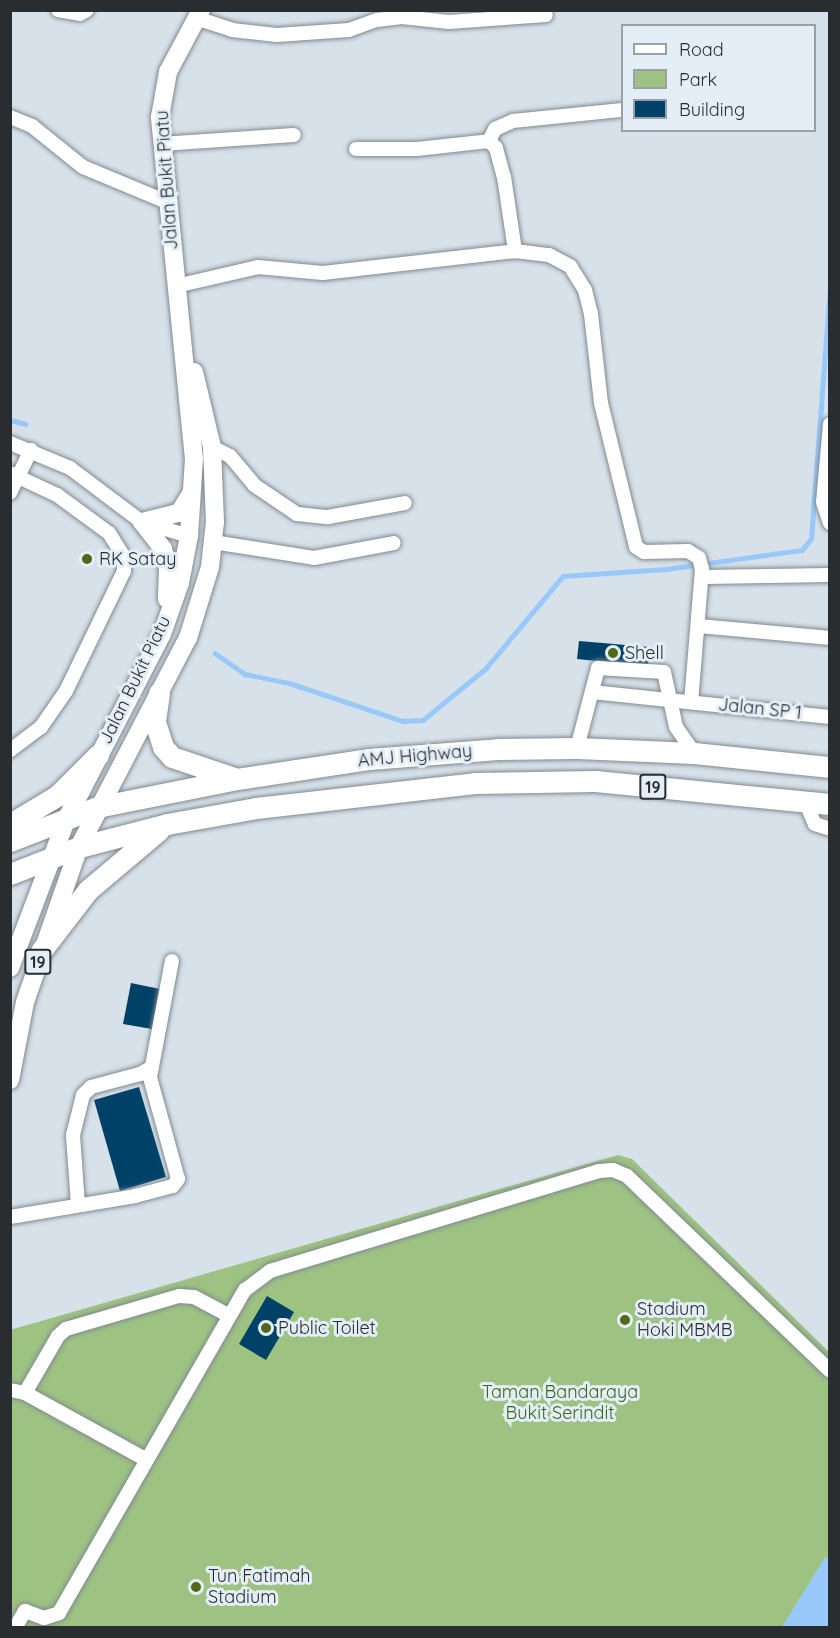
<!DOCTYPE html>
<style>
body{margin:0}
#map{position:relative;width:840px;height:1638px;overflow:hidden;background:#d7e1e9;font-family:Quicksand,sans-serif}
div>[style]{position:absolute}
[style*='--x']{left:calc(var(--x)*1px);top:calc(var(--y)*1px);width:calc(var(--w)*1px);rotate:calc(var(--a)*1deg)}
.green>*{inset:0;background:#9dc282}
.water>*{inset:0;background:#98c9fa}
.stream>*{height:4.5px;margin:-2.25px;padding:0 2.25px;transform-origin:2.25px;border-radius:2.25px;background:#98c9fa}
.building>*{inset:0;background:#004267}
.roads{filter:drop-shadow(0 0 2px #818a91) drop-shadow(0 0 2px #818a91)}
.minor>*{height:14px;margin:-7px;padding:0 7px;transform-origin:7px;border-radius:7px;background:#fff}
.major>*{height:18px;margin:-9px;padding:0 9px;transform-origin:9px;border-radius:9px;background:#fff}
.highway>*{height:21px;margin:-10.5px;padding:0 10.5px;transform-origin:10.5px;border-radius:10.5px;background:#fff}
.dots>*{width:16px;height:16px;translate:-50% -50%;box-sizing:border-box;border:3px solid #e4eef6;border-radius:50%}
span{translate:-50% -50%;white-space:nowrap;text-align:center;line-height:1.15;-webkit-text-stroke:6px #e4eef6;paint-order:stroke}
.shield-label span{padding:2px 4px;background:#e4eef6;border:2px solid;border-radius:4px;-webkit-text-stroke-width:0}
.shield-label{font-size:16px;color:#292d30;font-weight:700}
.street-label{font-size:18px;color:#292d30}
.poi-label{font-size:18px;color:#292d30}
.left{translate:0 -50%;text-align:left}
.park-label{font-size:18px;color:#3f6419}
.frame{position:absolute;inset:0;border:12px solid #292d30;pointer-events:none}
.legend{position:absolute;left:621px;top:24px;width:195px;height:108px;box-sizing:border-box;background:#e4eef6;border:2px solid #99a1a7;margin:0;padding:8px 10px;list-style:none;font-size:18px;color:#292d30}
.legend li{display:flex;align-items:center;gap:12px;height:30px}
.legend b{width:30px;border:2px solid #99a1a7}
</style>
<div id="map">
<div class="green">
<i style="clip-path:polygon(618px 1155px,632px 1159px,829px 1352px,829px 1627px,11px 1628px,10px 1330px)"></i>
</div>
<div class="water">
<i style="clip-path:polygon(825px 1557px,829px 1557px,829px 1627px,782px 1627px)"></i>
</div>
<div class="stream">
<i style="--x:10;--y:420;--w:16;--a:14"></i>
<i style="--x:215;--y:653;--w:37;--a:35"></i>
<i style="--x:245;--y:674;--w:45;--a:11.6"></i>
<i style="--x:289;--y:683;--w:120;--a:18.4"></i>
<i style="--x:403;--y:721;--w:20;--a:-3"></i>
<i style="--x:423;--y:720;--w:82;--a:-39.5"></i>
<i style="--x:486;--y:668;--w:120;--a:-50.1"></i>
<i style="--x:563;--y:576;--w:103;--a:-3.9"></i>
<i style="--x:666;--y:569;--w:137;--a:-8"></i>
<i style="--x:802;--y:550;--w:14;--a:-51"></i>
<i style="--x:811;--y:539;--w:256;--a:-85.7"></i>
</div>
<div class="building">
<i style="clip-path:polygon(579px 641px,649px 647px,648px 666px,577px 659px)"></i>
<i style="clip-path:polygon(131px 983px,160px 989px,152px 1029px,123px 1024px)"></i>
<i style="clip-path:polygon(139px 1087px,166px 1177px,120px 1191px,94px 1100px)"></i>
<i style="clip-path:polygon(267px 1296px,294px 1312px,266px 1360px,239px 1344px)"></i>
</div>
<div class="roads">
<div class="minor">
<i style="--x:58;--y:10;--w:22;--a:10"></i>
<i style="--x:80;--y:14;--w:8;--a:-30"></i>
<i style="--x:196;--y:18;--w:38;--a:18"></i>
<i style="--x:232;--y:30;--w:45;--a:6.3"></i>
<i style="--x:277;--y:35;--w:72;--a:-4"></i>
<i style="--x:349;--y:30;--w:30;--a:-20"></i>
<i style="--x:377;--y:20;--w:25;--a:-7"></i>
<i style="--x:402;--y:17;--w:47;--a:6.1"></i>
<i style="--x:449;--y:22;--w:97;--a:-4.1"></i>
<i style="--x:10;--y:117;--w:24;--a:22"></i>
<i style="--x:32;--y:126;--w:65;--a:38.8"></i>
<i style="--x:83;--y:167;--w:91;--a:22.6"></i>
<i style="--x:489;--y:141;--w:13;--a:-63"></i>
<i style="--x:495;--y:129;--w:20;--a:-24"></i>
<i style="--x:513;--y:121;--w:110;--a:-5.8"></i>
<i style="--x:161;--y:144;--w:133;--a:-3.9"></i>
<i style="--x:356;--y:149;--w:61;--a:0"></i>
<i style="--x:417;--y:149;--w:72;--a:-6.3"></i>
<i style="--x:489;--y:141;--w:10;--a:45"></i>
<i style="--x:496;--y:148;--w:30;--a:75"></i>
<i style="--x:504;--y:177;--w:75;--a:81.5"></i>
<i style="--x:176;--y:286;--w:84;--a:-13"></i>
<i style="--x:258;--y:267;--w:65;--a:5.3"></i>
<i style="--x:323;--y:273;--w:193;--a:-6.5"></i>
<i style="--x:515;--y:251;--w:34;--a:7"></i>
<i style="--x:549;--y:255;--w:24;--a:28"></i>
<i style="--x:570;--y:266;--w:28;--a:58"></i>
<i style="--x:585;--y:290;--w:25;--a:76"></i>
<i style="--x:591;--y:314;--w:90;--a:83.6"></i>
<i style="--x:601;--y:403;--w:148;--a:76.3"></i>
<i style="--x:636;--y:547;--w:9;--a:32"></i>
<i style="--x:644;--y:552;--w:44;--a:-1.3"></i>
<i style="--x:688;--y:551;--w:13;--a:32"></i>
<i style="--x:699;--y:558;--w:11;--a:75"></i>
<i style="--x:702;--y:569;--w:133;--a:94.7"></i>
<i style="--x:830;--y:424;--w:78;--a:95.1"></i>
<i style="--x:823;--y:502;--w:22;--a:72"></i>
<i style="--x:10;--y:443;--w:65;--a:22.6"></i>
<i style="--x:70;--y:468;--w:90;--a:36.9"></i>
<i style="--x:142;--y:522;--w:49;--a:16.6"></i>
<i style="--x:212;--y:447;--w:20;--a:27"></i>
<i style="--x:230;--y:456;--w:38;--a:50"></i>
<i style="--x:254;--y:485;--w:52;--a:34"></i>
<i style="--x:297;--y:514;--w:31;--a:6"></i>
<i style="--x:328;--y:517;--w:78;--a:-10.3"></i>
<i style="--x:10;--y:473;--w:52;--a:25.1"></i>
<i style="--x:57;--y:495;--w:64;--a:36.2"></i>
<i style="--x:109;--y:533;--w:28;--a:58"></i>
<i style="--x:124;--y:557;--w:14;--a:90"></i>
<i style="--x:124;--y:571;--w:133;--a:115.8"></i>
<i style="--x:66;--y:691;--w:44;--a:124.8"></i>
<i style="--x:41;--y:727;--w:39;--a:143"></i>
<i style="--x:10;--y:493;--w:48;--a:-64"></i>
<i style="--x:213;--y:542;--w:102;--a:9"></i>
<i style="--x:314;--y:558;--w:81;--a:-10.6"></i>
<i style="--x:704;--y:577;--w:126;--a:-0.9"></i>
<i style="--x:699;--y:626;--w:132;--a:5.2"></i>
<i style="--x:592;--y:692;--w:239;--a:6"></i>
<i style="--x:577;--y:748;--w:83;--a:-75.3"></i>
<i style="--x:598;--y:668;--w:66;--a:3.5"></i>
<i style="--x:664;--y:672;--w:56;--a:77.7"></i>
<i style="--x:676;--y:727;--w:32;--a:55"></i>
<i style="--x:805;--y:801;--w:25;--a:67"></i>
<i style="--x:815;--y:824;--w:16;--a:18"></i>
<i style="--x:78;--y:1205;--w:70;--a:-94.1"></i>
<i style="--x:73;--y:1135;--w:41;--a:-76"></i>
<i style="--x:83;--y:1095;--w:11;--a:-45"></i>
<i style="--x:91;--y:1087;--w:51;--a:-14.9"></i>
<i style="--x:140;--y:1074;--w:14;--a:-30"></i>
<i style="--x:10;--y:1217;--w:127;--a:-9.5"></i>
<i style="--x:135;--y:1196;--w:39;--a:-15"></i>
<i style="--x:173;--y:1186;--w:9;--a:-54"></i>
<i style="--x:178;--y:1179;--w:106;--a:-105.4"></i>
<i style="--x:150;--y:1077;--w:118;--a:-79.3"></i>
<i style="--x:10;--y:1390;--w:15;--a:11"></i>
<i style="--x:25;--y:1393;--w:137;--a:28.8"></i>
<i style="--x:25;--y:1393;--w:66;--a:-59.9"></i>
<i style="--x:58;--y:1336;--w:11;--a:-41"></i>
<i style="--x:66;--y:1329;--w:118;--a:-16.3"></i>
<i style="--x:179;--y:1296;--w:15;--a:4"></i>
<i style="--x:194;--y:1297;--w:40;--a:28"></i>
<i style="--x:15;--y:1628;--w:20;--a:-60"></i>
<i style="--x:25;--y:1611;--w:20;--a:20"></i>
<i style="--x:44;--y:1618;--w:16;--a:-18"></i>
<i style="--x:59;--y:1613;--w:373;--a:-60.1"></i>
<i style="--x:245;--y:1290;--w:31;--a:-37"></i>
<i style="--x:270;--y:1271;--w:344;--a:-16.9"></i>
<i style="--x:599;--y:1171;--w:14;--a:-4"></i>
<i style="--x:613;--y:1170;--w:15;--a:23"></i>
<i style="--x:627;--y:1176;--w:281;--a:43.8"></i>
</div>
<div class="major">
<i style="--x:142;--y:522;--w:34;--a:52"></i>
<i style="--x:163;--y:549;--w:20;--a:75"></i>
<i style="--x:168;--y:568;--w:31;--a:92"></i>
<i style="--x:142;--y:522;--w:38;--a:-14"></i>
<i style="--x:179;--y:513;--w:22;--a:-58"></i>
<i style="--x:10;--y:968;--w:160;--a:-69.2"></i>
<i style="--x:67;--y:818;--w:207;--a:-62.7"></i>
<i style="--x:162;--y:634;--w:54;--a:-70.6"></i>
<i style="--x:180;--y:583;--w:48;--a:-79.2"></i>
<i style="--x:189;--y:536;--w:77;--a:-86.3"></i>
<i style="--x:194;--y:459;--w:344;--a:-95.7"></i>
<i style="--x:160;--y:117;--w:46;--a:-79.9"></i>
<i style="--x:168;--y:72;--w:70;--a:-62"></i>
<i style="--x:10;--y:1080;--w:79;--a:-79.1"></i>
<i style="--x:25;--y:1002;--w:164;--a:-70.8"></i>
<i style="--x:79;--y:847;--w:236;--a:-62.5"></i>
<i style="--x:188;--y:638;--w:74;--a:-72.8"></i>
<i style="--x:210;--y:567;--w:45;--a:-83.7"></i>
<i style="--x:215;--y:522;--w:75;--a:-92.3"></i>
<i style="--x:212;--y:447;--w:77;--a:-103.5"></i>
</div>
<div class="highway">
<i style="--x:159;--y:693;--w:29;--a:98"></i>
<i style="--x:155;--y:722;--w:26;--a:72"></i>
<i style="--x:163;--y:747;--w:13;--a:48"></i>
<i style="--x:172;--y:757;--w:65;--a:18.7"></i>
<i style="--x:10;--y:824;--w:55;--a:-30.8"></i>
<i style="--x:57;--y:796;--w:58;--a:-45"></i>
<i style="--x:10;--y:841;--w:93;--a:-21.3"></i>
<i style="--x:97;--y:807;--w:143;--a:-11.3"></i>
<i style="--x:237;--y:779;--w:134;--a:-8.6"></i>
<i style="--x:369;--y:759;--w:129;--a:-4.4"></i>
<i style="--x:498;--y:749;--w:79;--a:-0.7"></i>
<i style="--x:577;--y:748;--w:117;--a:2.4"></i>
<i style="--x:694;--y:753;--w:137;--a:5.9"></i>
<i style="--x:10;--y:874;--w:74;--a:-21.4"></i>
<i style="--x:79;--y:847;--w:91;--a:-14.6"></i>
<i style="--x:167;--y:824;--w:90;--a:-10.2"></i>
<i style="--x:256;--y:808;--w:220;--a:-6.5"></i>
<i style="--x:475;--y:783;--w:120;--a:-1"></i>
<i style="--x:595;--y:781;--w:236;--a:5.6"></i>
<i style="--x:41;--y:951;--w:77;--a:-52.4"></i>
<i style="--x:88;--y:890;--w:93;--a:-40.2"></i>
</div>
</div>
<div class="dots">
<i style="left:87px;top:559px;background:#506818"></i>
<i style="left:613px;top:653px;background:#506818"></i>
<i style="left:625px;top:1320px;background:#506818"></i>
<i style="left:266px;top:1328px;background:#506818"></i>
<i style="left:196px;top:1587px;background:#506818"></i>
</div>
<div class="shield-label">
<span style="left:653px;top:787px">19</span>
<span style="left:38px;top:962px">19</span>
</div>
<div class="street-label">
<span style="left:167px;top:180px;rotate:-94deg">Jalan Bukit Piatu</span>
<span style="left:135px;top:680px;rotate:-64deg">Jalan Bukit Piatu</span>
<span style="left:760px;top:709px;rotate:6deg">Jalan SP 1</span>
<span style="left:415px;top:756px;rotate:-5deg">AMJ Highway</span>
</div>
<div class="poi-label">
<span class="left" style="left:99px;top:559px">RK Satay</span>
<span class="left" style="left:625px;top:653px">Shell</span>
<span class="left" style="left:637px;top:1320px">Stadium<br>Hoki MBMB</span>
<span class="left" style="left:278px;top:1328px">Public Toilet</span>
<span class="left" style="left:208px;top:1587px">Tun Fatimah<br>Stadium</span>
</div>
<div class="park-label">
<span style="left:560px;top:1403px">Taman Bandaraya<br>Bukit Serindit</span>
</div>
<div class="frame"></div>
<ul class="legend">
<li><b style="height:8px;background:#fff"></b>Road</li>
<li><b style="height:16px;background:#9dc282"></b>Park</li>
<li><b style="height:16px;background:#004267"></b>Building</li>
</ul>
</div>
